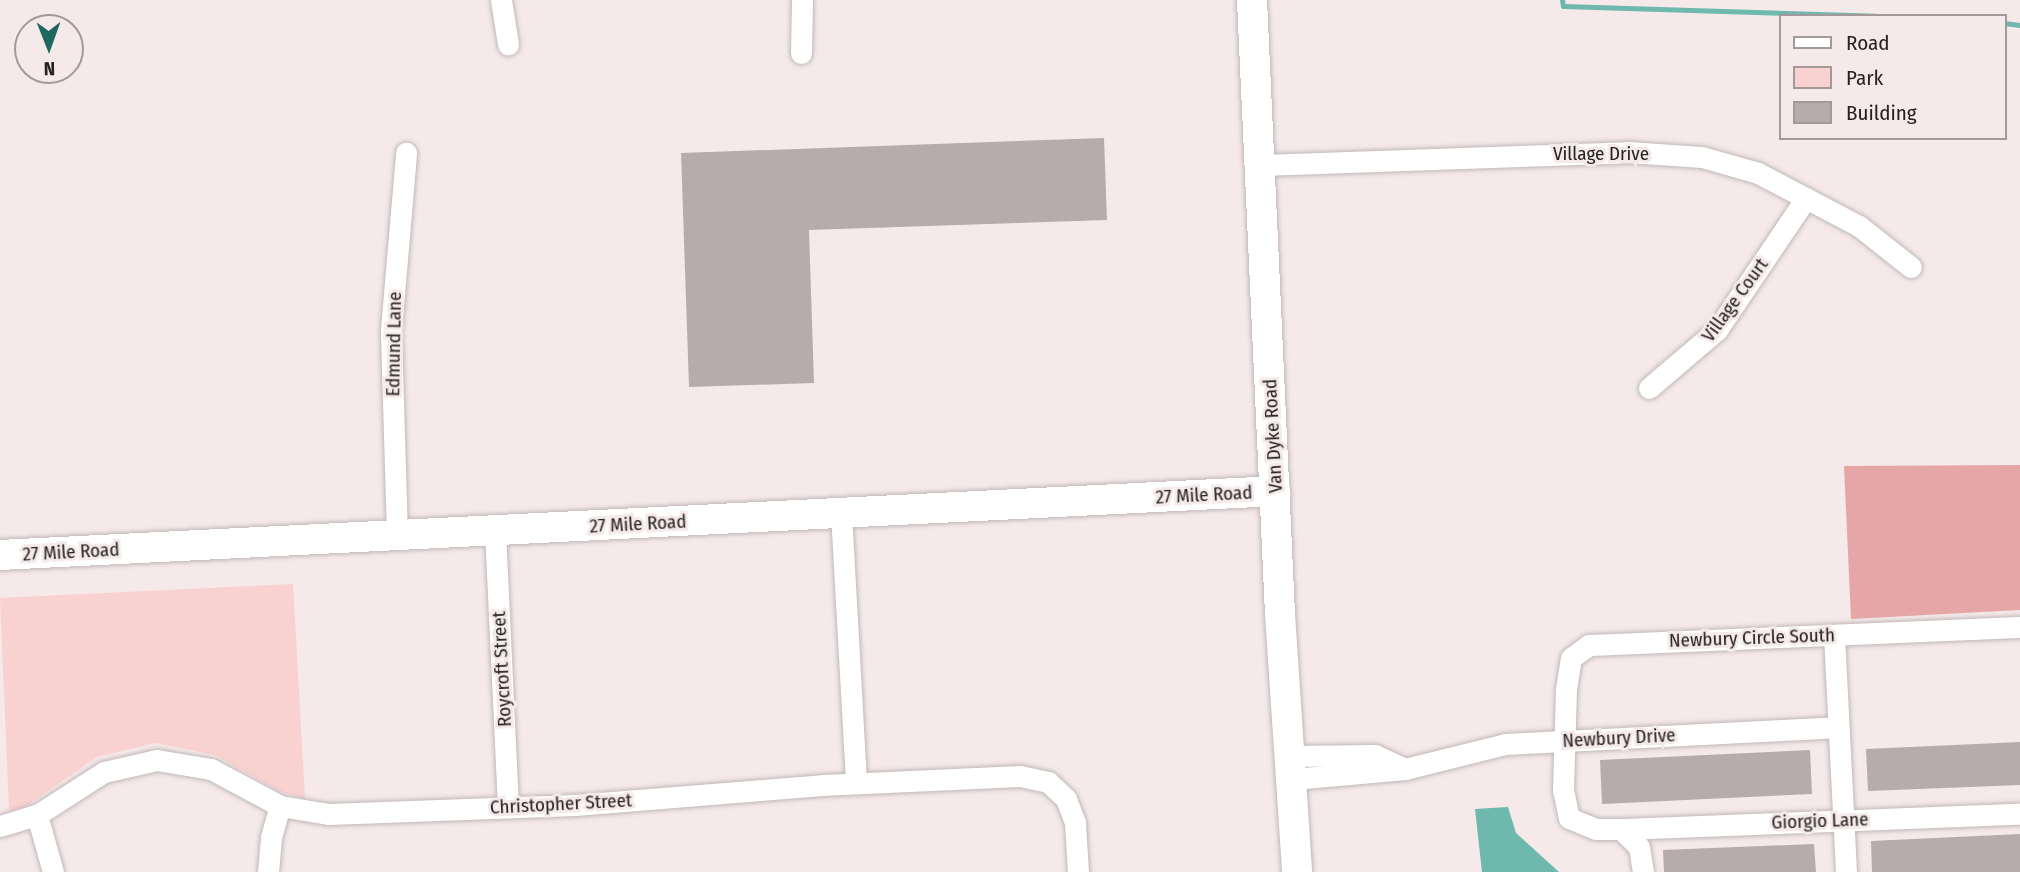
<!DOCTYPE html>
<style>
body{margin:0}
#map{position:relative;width:2020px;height:872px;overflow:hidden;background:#f5e9e9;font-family:"Fira Sans Condensed",sans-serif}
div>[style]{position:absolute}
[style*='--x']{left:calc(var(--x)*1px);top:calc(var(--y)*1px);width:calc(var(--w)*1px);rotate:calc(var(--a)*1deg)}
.green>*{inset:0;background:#fad1d1}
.forest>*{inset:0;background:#e6a6a7}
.water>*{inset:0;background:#6fb8ad}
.stream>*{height:5px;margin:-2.5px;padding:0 2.5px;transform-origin:2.5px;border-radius:2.5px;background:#6fb8ad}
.building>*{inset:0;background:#b7acab}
.roads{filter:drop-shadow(0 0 2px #c2b7b7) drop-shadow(0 0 2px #c2b7b7)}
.street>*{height:21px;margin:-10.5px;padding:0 10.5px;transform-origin:10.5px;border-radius:10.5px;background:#fff}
.secondary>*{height:30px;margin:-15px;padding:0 15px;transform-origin:15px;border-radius:15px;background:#fff}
span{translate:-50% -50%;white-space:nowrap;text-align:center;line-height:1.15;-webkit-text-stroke:6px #f5e9e9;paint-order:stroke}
.street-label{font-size:19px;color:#272222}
.legend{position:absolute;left:1779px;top:14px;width:228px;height:126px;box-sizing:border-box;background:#f5e9e9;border:2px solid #a39999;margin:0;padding:9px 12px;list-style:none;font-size:21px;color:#272222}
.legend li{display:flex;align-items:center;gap:14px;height:35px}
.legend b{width:35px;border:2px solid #a39999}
.north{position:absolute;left:14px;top:14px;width:70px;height:70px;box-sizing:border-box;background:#f5e9e9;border:2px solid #a39999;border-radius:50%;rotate:179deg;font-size:19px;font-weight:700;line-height:28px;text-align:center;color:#272222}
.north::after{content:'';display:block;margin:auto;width:24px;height:32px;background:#1f685f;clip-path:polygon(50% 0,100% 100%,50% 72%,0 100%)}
</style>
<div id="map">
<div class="green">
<i style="clip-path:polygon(293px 584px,305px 799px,279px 791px,215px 755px,155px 743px,97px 757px,22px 809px,9px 810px,0 598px)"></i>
</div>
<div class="forest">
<i style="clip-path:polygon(2020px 465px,2020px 610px,1851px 619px,1844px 466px)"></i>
</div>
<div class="water">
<i style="clip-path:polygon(1508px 807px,1516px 833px,1559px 872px,1482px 872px,1475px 809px)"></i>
</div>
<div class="stream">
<i style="--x:1562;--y:0;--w:6;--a:81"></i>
<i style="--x:1563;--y:6;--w:312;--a:1.8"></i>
<i style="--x:2004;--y:23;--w:16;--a:7"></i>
</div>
<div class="building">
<i style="clip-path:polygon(1104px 138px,1107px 220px,809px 230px,814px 383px,689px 387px,681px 153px)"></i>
<i style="clip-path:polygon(2020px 742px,2020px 785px,1868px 791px,1866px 749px)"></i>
<i style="clip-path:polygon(1810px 750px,1812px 794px,1602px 804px,1600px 760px)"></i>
<i style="clip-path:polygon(2020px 834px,2020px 872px,1872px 872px,1871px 841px)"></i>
<i style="clip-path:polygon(1814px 844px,1816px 872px,1664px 872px,1663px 850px)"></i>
</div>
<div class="roads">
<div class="street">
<i style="--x:501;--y:0;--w:45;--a:81"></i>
<i style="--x:801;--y:53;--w:53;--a:-88.9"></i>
<i style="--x:1262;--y:165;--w:366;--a:-2"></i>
<i style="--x:1628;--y:152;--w:74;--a:3.9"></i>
<i style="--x:1702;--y:157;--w:58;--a:15.9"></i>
<i style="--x:1758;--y:173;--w:114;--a:27.7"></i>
<i style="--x:1859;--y:226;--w:66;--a:38.3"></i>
<i style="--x:1649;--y:388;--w:89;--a:-40.5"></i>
<i style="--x:1717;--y:330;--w:159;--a:-56"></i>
<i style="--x:841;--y:513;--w:270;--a:86.8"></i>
<i style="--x:495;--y:531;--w:276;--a:87.3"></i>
<i style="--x:397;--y:536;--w:207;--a:-91.7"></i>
<i style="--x:391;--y:329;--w:177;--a:-85.1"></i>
<i style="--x:1834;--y:635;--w:237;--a:87.1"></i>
<i style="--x:1289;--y:756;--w:86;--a:-0.7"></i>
<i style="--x:1375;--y:755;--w:33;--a:25"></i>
<i style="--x:1405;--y:769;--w:112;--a:174.9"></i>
<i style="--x:1405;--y:769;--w:103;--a:-14"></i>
<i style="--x:1505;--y:744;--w:331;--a:-2.9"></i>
<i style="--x:37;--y:815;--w:59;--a:74.3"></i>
<i style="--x:0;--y:826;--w:39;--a:-17"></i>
<i style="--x:37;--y:815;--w:80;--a:-32.7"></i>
<i style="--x:104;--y:772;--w:54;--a:-12.8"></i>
<i style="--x:157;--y:760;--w:55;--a:9.5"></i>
<i style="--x:211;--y:769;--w:78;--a:28.2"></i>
<i style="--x:280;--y:806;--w:50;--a:9.3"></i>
<i style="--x:329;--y:814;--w:246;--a:-2.1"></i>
<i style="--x:575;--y:805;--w:248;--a:-4.6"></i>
<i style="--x:822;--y:785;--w:198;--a:-2.6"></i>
<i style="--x:1020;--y:776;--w:29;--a:12"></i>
<i style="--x:1048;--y:782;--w:25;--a:43"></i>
<i style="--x:1066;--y:799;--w:26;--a:69"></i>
<i style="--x:1075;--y:823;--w:49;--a:86.5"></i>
<i style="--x:1621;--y:829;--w:399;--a:-2.2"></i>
<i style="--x:268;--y:872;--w:35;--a:-85"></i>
<i style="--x:271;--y:837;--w:32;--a:-74"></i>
<i style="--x:1643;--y:872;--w:25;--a:-99"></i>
<i style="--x:1639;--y:847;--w:25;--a:-135"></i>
<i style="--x:1621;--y:829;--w:25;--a:180"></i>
<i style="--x:1596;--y:829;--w:29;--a:-158"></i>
<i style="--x:1569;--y:818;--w:29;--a:-102"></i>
<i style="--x:1563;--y:790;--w:101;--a:-88.3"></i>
<i style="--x:1566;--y:689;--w:31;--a:-81"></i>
<i style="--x:1571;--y:658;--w:22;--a:-36"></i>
<i style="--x:1589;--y:645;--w:431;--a:-2.4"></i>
</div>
<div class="secondary">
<i style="--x:1252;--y:0;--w:615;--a:87.39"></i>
<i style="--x:1280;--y:614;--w:259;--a:86.2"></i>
<i style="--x:0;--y:555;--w:1277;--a:-2.87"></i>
</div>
</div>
<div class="street-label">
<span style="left:1601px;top:154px">Village Drive</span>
<span style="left:1735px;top:300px;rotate:-54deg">Village Court</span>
<span style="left:394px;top:344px;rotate:-89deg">Edmund Lane</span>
<span style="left:1273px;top:436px;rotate:-93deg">Van Dyke Road</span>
<span style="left:1204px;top:495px;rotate:-3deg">27 Mile Road</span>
<span style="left:638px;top:524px;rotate:-3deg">27 Mile Road</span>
<span style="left:71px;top:552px;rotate:-3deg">27 Mile Road</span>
<span style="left:1752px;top:638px;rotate:-2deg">Newbury Circle South</span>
<span style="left:502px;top:669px;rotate:-93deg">Roycroft Street</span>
<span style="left:1619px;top:738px;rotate:-3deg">Newbury Drive</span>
<span style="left:561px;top:804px;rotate:-3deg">Christopher Street</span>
<span style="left:1820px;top:821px;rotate:-2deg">Giorgio Lane</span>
</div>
<ul class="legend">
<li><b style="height:9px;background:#fff"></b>Road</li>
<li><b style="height:19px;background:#fad1d1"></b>Park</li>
<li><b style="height:19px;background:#b7acab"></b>Building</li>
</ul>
<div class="north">N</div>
</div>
